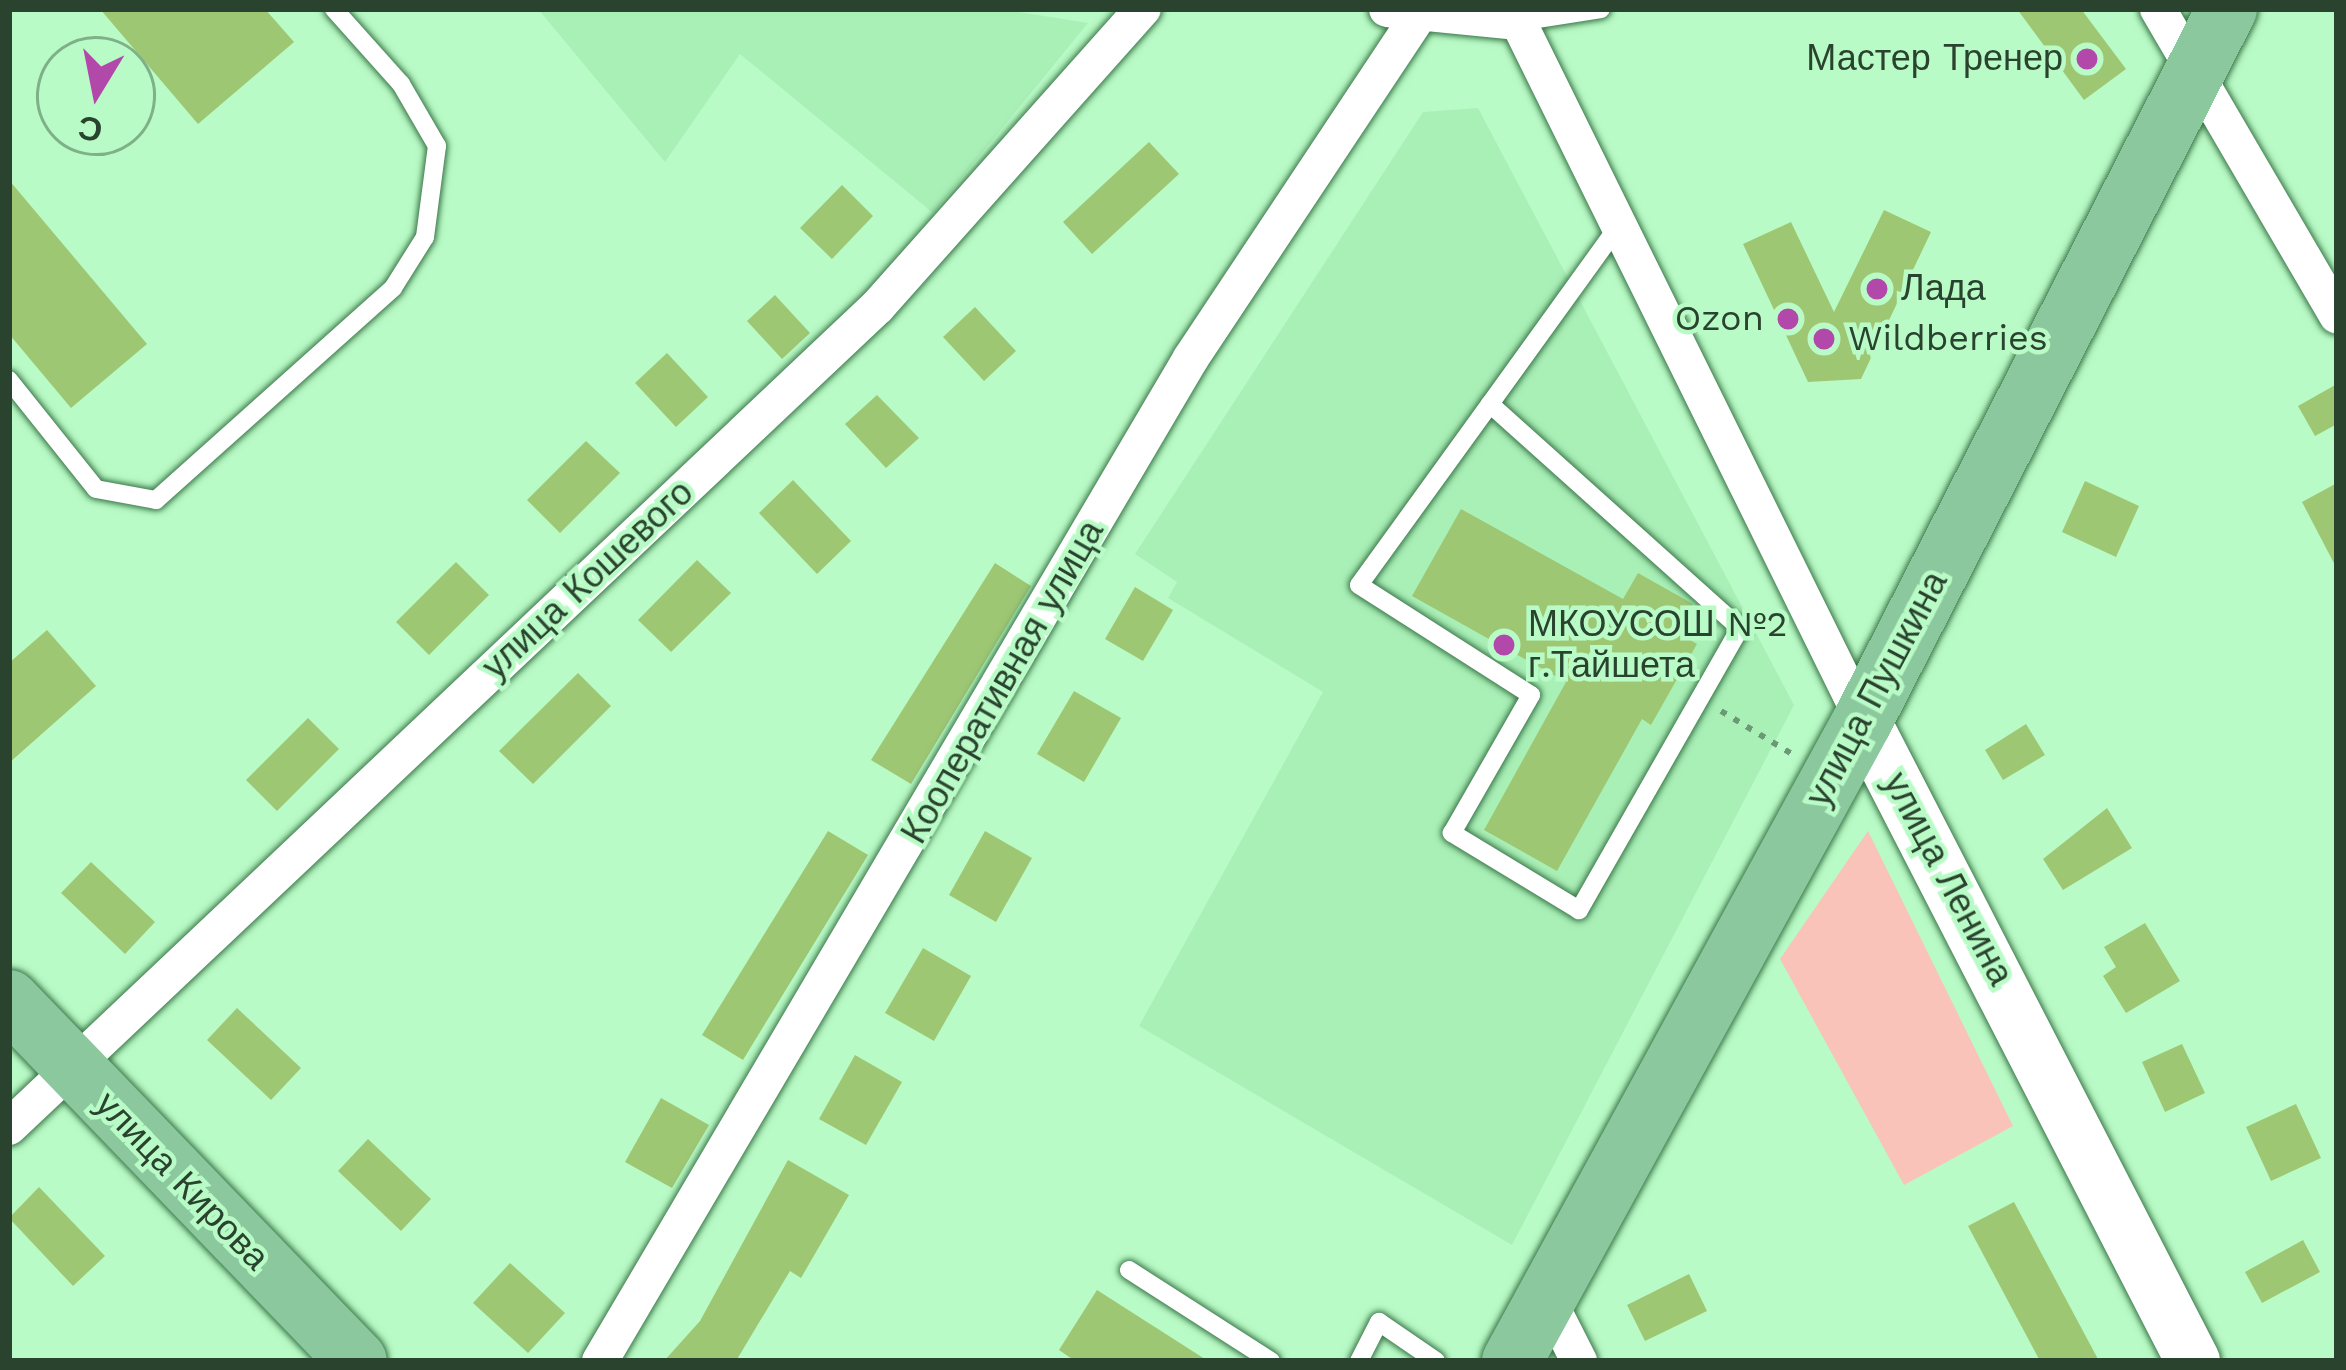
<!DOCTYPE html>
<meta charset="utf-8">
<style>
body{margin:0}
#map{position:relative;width:2346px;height:1370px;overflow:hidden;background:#b9fbc6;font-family:"Work Sans",sans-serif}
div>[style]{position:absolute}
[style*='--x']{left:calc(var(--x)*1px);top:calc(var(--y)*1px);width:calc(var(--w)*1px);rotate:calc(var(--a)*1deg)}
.built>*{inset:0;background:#a9f0b7}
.green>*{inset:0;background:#f9c3b9}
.building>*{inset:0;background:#9ec774}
.path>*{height:6px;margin-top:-3px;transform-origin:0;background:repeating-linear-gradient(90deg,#6c9975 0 6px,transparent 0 15px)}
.roads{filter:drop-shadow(0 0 3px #3a7749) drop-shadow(0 0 3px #3a7749)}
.lane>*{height:18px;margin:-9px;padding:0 9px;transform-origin:9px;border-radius:9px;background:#fff}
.street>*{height:36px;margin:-18px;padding:0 18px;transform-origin:18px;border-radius:18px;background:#fff}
.secondary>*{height:54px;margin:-27px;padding:0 27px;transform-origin:27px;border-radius:27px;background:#fff}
.primary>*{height:60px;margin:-30px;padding:0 30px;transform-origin:30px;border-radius:30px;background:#8bc89d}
.dots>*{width:33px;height:33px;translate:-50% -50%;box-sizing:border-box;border:6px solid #b9fbc6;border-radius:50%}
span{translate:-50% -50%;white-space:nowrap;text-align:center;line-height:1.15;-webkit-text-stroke:9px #b9fbc6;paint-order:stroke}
.poi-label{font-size:36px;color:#29432e}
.right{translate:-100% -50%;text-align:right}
.left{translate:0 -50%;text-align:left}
.street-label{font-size:36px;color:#29432e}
.frame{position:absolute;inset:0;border:12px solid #29432e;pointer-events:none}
.north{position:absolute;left:36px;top:36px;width:120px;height:120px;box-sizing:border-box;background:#b9fbc6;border:3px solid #7fb189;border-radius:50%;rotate:190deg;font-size:33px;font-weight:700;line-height:48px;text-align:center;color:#29432e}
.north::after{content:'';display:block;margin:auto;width:42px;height:54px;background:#b148aa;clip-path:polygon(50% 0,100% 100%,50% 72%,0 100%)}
</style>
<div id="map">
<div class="built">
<i style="clip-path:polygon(538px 9px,1000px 9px,1088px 23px,933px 213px,740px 54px,665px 162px)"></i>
<i style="clip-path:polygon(1478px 108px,1794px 705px,1512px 1245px,1139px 1026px,1323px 692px,1168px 598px,1177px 582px,1135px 554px,1423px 112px)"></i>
</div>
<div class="green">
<i style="clip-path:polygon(1868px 831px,2013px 1126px,1904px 1185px,1780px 959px)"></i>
</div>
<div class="building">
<i style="clip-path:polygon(100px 9px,265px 9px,294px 42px,198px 124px)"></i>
<i style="clip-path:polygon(2017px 9px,2081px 9px,2126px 69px,2084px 100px)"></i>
<i style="clip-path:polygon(1149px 142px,1179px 174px,1092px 254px,1063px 222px)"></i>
<i style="clip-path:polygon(9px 180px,147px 344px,71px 408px,9px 334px)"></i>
<i style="clip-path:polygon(842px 185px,873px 216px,832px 259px,800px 228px)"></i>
<i style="clip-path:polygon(1884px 210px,1931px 232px,1861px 379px,1808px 382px,1743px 244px,1791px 222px,1834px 312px)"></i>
<i style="clip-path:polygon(775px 295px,810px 333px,782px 359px,747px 321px)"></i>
<i style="clip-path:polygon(975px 307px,1016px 351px,984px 381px,943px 337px)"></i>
<i style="clip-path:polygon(667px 353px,708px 397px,676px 427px,635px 383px)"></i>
<i style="clip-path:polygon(2337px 384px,2337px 424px,2315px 436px,2298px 406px)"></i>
<i style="clip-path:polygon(877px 395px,919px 438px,886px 468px,845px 424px)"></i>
<i style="clip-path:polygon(586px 441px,620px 473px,560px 533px,527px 500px)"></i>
<i style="clip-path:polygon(793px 480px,851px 541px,817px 574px,759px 513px)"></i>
<i style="clip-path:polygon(2085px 481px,2139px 506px,2116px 557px,2062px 532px)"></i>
<i style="clip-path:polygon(2337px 483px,2337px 569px,2302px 502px)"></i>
<i style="clip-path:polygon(1461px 509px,1623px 599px,1638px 573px,1693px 604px,1677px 632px,1697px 644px,1651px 725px,1642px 719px,1557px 871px,1484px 830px,1566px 682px,1412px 596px)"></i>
<i style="clip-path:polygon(697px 560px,731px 593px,671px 652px,638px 620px)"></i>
<i style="clip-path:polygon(456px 562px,489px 595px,429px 655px,396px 622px)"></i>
<i style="clip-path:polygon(995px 563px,1031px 586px,911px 784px,871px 760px)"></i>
<i style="clip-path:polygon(1135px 587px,1173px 610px,1143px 661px,1105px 639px)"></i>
<i style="clip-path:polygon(47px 630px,96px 686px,9px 763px,9px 663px)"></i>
<i style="clip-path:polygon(578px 673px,611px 706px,533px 784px,499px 751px)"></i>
<i style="clip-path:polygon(1074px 691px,1121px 718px,1084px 782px,1037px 754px)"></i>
<i style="clip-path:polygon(308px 718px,339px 749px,277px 811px,246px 780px)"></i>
<i style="clip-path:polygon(2026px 724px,2045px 755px,2003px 780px,1985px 750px)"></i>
<i style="clip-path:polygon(2107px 808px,2132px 848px,2063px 890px,2043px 859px)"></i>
<i style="clip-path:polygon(828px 831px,868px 855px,743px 1060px,702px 1035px)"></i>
<i style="clip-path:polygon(985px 831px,1032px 858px,996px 922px,949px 895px)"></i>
<i style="clip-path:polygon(91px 862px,155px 922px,125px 954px,61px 893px)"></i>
<i style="clip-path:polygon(2145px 923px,2180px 981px,2126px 1013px,2103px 976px,2116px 967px,2104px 947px)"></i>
<i style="clip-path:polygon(923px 948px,971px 976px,934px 1041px,885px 1013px)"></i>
<i style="clip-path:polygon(237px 1008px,301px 1068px,271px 1100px,207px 1040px)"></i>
<i style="clip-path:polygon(2182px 1044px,2205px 1093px,2165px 1112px,2142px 1062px)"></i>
<i style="clip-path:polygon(855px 1055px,902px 1082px,866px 1145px,819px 1119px)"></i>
<i style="clip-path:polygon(661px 1098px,709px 1125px,672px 1188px,625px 1162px)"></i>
<i style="clip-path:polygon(2296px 1104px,2321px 1158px,2271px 1181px,2246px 1127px)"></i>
<i style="clip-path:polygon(368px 1139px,431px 1199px,401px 1231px,338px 1171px)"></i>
<i style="clip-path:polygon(788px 1160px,849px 1195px,801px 1278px,790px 1271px,736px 1361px,664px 1361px,700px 1321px)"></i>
<i style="clip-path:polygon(39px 1187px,105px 1256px,73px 1286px,9px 1218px)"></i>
<i style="clip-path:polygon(2014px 1202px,2099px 1361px,2040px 1361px,1968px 1226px)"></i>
<i style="clip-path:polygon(2303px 1240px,2320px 1272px,2262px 1303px,2245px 1272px)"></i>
<i style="clip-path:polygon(510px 1263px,565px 1313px,528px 1353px,473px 1303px)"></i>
<i style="clip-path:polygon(1689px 1274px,1707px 1311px,1645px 1341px,1627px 1305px)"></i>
<i style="clip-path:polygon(1097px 1290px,1208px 1361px,1075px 1361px,1059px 1350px)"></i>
</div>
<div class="path">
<i style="--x:1721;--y:711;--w:83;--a:31.2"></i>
</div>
<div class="roads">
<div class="lane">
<i style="--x:1518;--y:22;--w:84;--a:-8.9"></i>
<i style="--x:9;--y:380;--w:139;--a:51.4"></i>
<i style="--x:96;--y:489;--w:61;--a:10.4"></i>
<i style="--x:156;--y:500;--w:318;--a:-41.8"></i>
<i style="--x:393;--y:288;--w:60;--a:-57.9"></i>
<i style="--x:425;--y:237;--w:92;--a:-82.5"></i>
<i style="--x:437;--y:146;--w:72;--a:-120.1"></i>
<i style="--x:401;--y:84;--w:101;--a:-131.8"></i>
<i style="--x:1490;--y:404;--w:336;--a:41.9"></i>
<i style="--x:1740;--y:628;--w:325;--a:119.7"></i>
<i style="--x:1579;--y:910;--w:149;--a:-148.8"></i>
<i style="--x:1452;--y:833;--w:159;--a:-60.2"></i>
<i style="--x:1531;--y:695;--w:204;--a:-147.4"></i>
<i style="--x:1359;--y:585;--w:223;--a:-54.1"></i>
<i style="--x:1490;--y:404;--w:221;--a:-54.2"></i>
<i style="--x:1129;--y:1270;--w:169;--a:32.7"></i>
<i style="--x:1359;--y:1361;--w:44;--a:-62.9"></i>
<i style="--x:1379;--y:1322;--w:69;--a:34.4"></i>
</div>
<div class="street">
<i style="--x:1387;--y:9;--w:132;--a:5.7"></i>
<i style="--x:1512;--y:9;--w:793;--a:63.73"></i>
<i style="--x:2158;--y:9;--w:355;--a:59.7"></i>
<i style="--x:9;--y:1127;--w:1195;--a:-43.37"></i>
<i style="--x:878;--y:306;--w:398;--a:-48.3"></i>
<i style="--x:1546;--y:1296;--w:73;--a:63.1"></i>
<i style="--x:600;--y:1361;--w:1164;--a:-59.49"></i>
<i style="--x:1191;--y:358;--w:414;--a:-56.4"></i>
</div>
<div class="secondary">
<i style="--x:1863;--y:720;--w:721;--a:62.76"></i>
</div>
<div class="primary">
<i style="--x:9;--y:1000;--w:501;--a:46.05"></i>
<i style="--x:1512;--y:1361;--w:731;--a:-61.3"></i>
<i style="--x:1863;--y:720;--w:799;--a:-62.89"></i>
</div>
</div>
<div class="dots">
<i style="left:2087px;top:59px;background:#b148aa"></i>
<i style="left:1877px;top:289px;background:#b148aa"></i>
<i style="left:1788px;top:319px;background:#b148aa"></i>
<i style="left:1824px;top:339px;background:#b148aa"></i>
<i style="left:1504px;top:645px;background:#b148aa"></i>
</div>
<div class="poi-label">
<span class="right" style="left:2063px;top:59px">Мастер Тренер</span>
<span class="left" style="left:1901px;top:289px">Лада</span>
<span class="right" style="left:1764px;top:319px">Ozon</span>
<span class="left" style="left:1848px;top:339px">Wildberries</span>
<span class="left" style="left:1528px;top:645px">МКОУСОШ №2<br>г.Тайшета</span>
</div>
<div class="street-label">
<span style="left:588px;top:580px;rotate:-43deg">улица Кошевого</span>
<span style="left:1003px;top:682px;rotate:-60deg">Кооперативная улица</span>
<span style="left:1877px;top:689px;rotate:-62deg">улица Пушкина</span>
<span style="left:1948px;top:879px;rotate:62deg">улица Ленина</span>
<span style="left:182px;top:1181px;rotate:46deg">улица Кирова</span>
</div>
<div class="frame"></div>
<div class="north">С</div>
</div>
